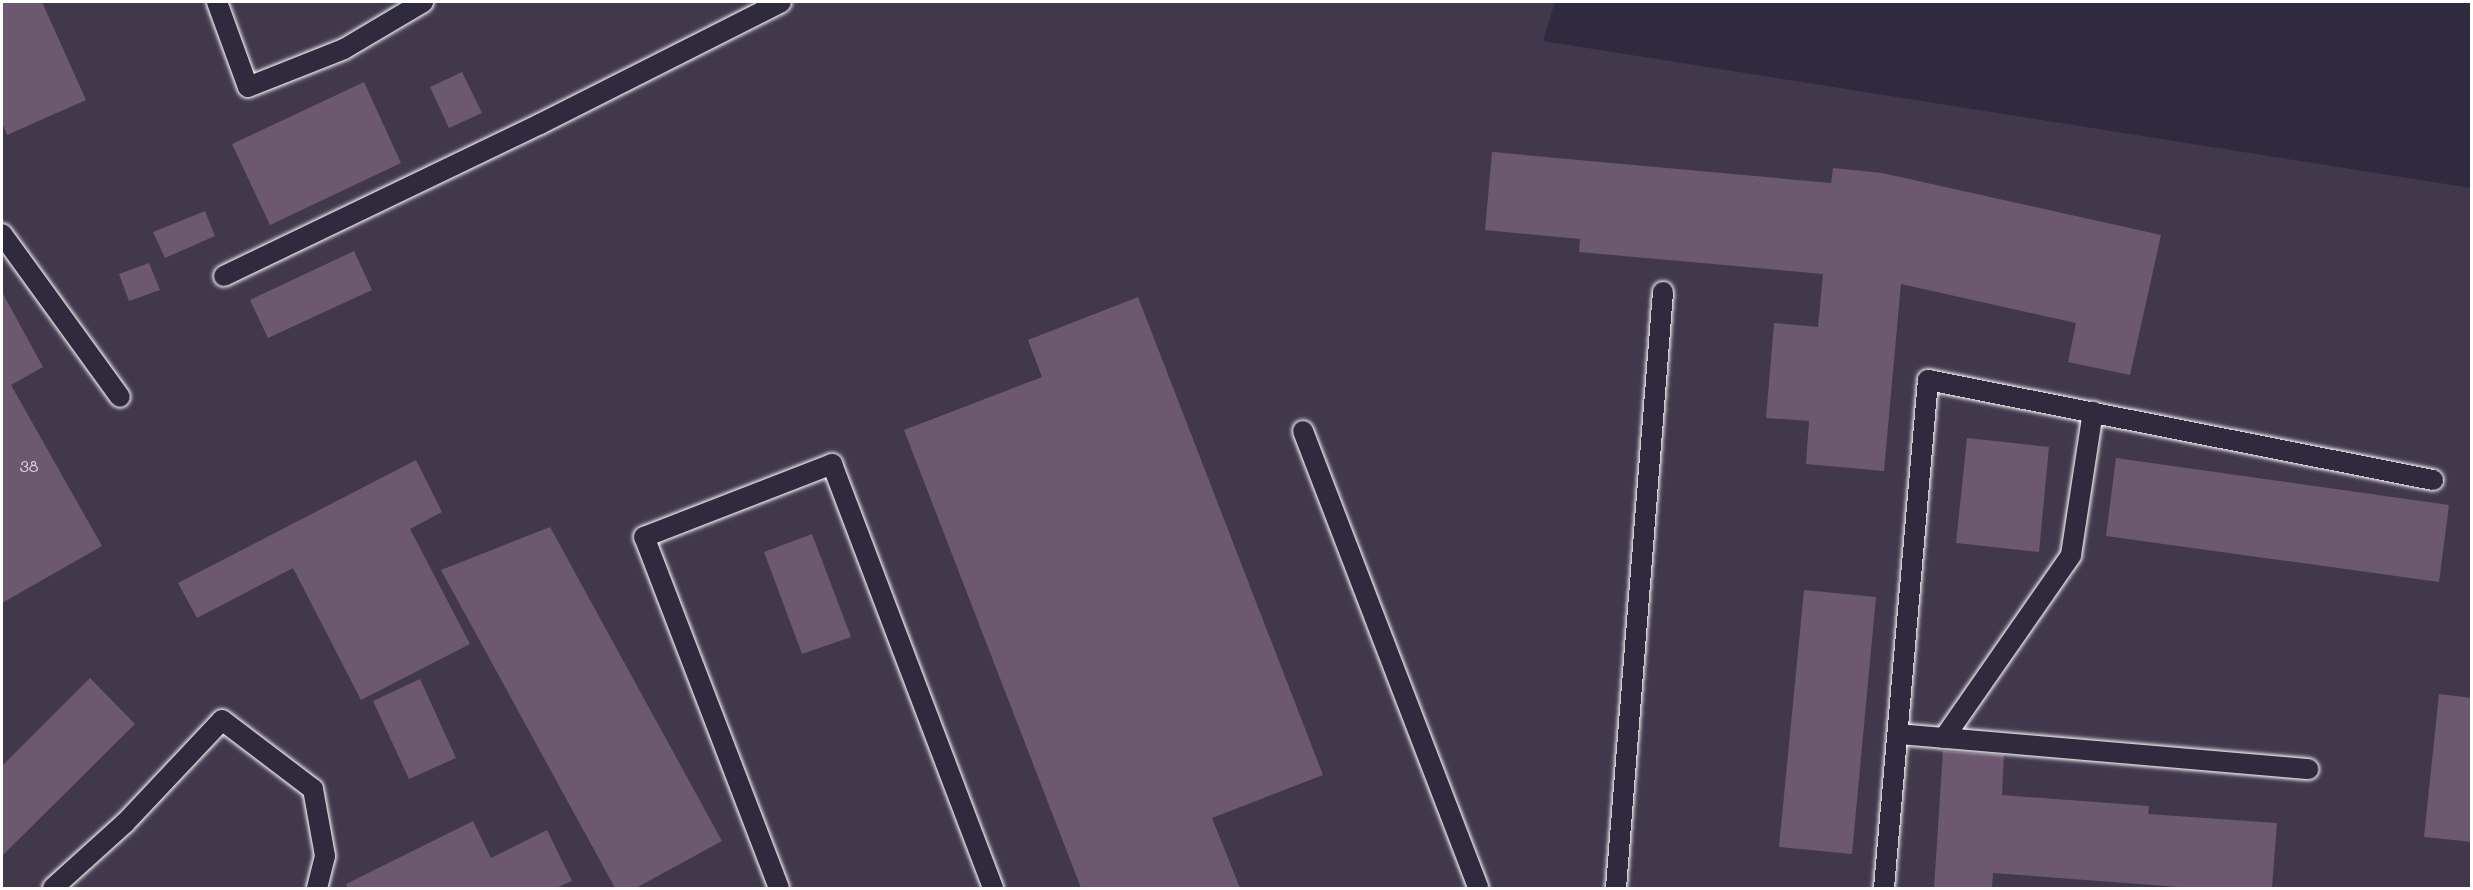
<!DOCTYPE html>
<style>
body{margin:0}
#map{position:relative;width:2473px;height:890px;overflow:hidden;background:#2f2a3d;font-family:Mali,sans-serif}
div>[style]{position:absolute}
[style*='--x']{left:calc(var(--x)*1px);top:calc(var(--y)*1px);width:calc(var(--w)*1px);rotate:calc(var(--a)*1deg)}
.built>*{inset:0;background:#41384c}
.building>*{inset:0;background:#6c586f}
.roads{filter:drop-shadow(0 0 2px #fff) drop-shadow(0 0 2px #fff)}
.service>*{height:20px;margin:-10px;padding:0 10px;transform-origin:10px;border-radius:10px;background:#2f2a3d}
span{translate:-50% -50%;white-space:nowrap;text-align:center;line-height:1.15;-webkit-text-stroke:4.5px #2f2a3d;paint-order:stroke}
.number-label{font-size:16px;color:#dad5db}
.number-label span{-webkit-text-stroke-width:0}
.frame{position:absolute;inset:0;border:3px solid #fff;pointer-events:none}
</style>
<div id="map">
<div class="built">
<i style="clip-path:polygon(2px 2px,1555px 2px,1543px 41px,2471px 188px,2471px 888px,2px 888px)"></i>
</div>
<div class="building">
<i style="clip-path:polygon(2px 2px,42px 2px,86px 100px,7px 135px,2px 123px)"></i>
<i style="clip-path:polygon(462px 72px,482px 113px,449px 128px,430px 87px)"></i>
<i style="clip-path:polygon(364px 82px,401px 163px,270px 225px,232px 144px)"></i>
<i style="clip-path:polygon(1492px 152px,1831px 183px,1833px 168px,1882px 173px,2161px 235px,2130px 375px,2068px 362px,2076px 323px,1901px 284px,1884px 471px,1806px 464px,1809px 421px,1766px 418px,1774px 323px,1818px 327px,1823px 274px,1579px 252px,1580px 239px,1485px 230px)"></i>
<i style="clip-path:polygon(205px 211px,215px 236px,165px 258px,153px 232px)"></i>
<i style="clip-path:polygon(354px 251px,372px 290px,268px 338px,250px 300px)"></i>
<i style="clip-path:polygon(149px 263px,160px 290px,129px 301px,119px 274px)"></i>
<i style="clip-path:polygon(2px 292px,43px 367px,11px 385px,102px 546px,2px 603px)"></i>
<i style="clip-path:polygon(1138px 297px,1323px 775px,1212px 818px,1240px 888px,1081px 888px,904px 430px,1042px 377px,1028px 340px)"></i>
<i style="clip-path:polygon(1967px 438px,2049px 447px,2039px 552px,1956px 543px)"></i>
<i style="clip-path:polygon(2116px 458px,2449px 505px,2439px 582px,2106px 536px)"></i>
<i style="clip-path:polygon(416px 460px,442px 512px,410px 529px,470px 644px,361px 700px,293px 568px,197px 618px,178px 583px)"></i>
<i style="clip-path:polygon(550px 527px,722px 841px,636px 888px,615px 888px,441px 570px)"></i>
<i style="clip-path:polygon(812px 534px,851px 637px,802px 654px,764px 552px)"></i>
<i style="clip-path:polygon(1804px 590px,1876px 597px,1852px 854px,1779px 847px)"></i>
<i style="clip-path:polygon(90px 678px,135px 724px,2px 856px,2px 766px)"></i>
<i style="clip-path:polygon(420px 679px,456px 758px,409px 779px,373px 701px)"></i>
<i style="clip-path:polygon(2439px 694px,2472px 698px,2472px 842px,2424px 837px)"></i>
<i style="clip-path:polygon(1943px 751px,2004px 755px,2002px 795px,2149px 806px,2148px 814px,2277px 823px,2272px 888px,2192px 888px,1993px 873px,1992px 888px,1934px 888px)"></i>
<i style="clip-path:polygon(473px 821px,491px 858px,547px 830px,572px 881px,556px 888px,348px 888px,346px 884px)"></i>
</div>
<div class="roads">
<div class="service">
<i style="--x:217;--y:2;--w:90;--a:70"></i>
<i style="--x:248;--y:87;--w:103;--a:-21.6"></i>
<i style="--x:344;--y:49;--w:92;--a:-30.7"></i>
<i style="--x:2;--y:234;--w:201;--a:54.1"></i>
<i style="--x:224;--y:276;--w:351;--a:-25.7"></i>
<i style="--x:540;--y:124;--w:270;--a:-26.8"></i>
<i style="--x:1303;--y:431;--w:489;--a:69"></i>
<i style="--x:1898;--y:734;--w:412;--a:4.9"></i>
<i style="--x:1944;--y:738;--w:223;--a:-55.2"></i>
<i style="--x:2071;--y:555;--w:145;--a:-81.3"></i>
<i style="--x:53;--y:888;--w:97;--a:-42.1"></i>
<i style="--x:125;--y:823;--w:141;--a:-46.7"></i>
<i style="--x:222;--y:720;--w:114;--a:37.2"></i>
<i style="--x:313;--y:789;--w:68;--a:79.8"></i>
<i style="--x:325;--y:856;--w:33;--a:104"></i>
<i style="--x:779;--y:888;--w:376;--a:-111"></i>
<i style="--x:644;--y:537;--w:202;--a:-21.2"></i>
<i style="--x:832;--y:464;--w:454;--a:69.2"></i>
<i style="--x:1616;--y:888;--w:598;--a:-85.49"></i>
<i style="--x:1884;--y:888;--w:510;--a:-85.05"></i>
<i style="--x:1928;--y:380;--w:515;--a:11.2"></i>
</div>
</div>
<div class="number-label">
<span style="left:29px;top:466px">38</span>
</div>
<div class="frame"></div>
</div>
